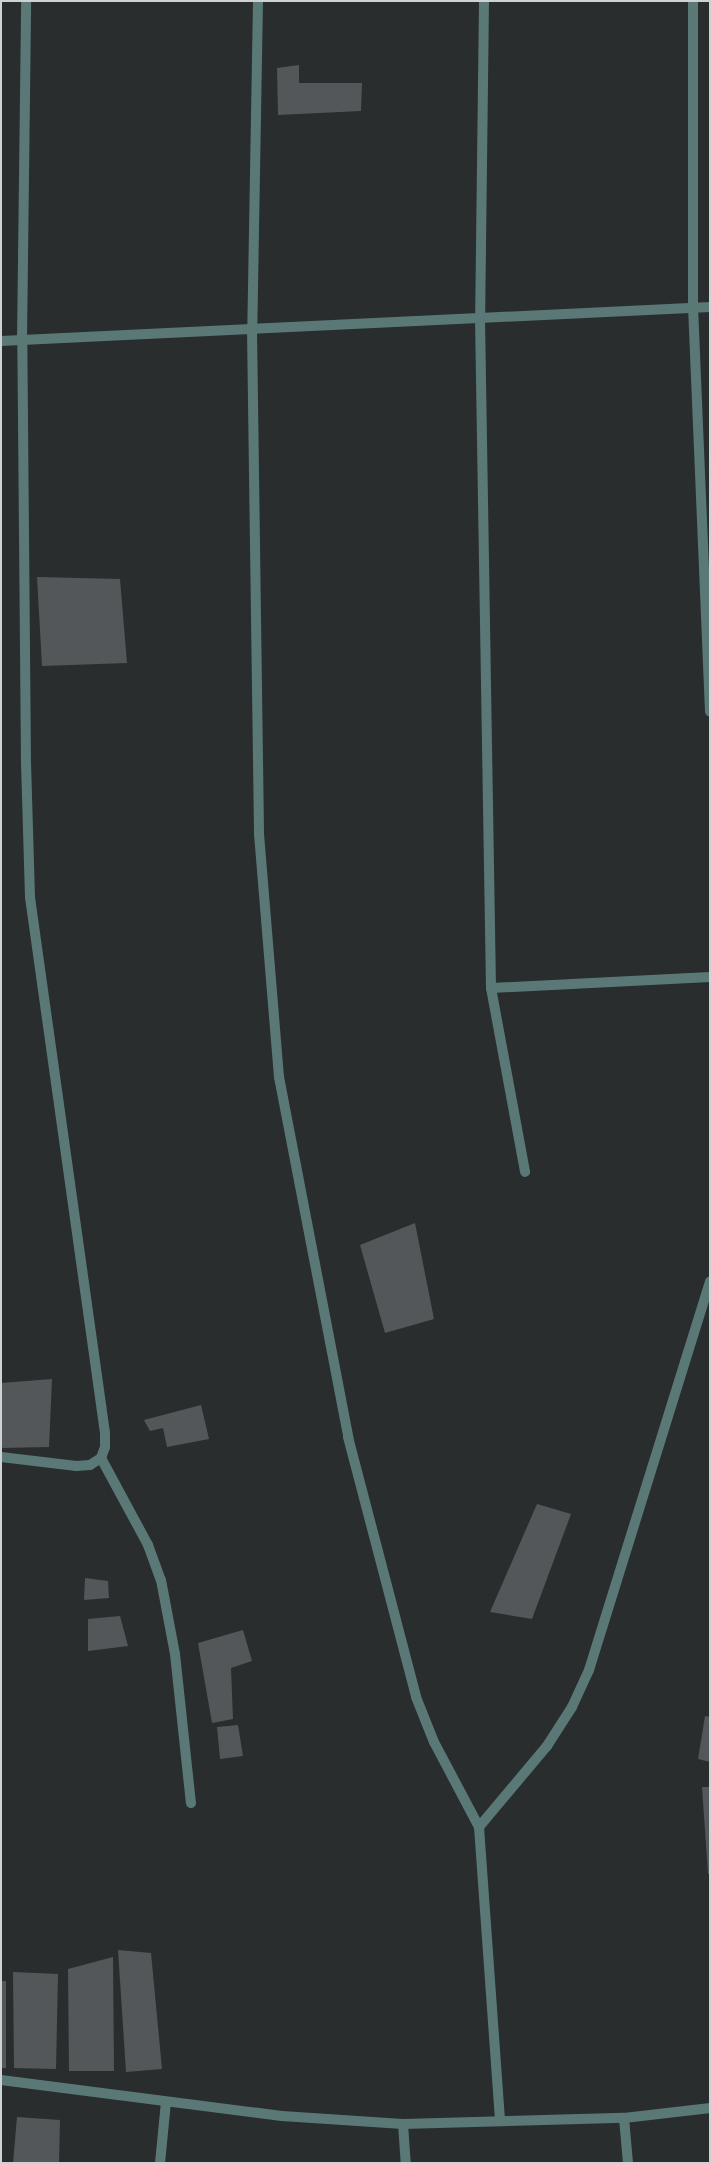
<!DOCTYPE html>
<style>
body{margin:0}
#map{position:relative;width:711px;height:2164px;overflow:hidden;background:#292d2e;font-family:Poppins,sans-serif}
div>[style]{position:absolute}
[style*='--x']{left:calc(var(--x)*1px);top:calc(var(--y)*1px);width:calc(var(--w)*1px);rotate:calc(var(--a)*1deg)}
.building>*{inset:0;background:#54575a}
.street>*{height:10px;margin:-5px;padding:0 5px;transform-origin:5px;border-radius:5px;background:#5a7976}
span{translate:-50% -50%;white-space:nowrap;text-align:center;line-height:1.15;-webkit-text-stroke:4.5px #292d2e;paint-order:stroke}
.frame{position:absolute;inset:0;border:2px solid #cfd1d2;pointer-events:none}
</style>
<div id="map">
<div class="building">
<i style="clip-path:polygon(299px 65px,299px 83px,362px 83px,361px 111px,278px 115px,277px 68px)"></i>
<i style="clip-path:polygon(37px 577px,120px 579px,127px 663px,42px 666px)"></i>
<i style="clip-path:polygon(415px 1223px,434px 1319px,385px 1333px,360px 1245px)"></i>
<i style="clip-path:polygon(52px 1379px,49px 1447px,1px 1448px,1px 1383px)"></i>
<i style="clip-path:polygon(201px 1405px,209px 1439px,167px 1447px,163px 1428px,150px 1431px,144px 1420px)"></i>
<i style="clip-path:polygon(537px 1504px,571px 1514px,532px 1619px,490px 1612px)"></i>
<i style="clip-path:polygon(85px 1578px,108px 1581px,109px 1598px,84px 1600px)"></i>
<i style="clip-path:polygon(120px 1616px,128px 1646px,88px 1651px,88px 1619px)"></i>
<i style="clip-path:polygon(243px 1630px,252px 1661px,231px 1668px,233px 1719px,212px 1723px,198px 1643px)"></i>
<i style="clip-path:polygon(705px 1716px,710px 1717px,710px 1762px,698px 1759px)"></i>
<i style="clip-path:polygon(238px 1725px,243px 1756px,220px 1759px,217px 1727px)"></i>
<i style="clip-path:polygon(702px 1787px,710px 1787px,710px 1874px,708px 1874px)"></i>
<i style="clip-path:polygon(118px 1950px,151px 1953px,162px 2069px,126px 2072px)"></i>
<i style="clip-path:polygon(113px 1957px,114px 2071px,69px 2071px,68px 1969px)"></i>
<i style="clip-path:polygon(13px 1972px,58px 1974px,56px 2069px,14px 2068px)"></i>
<i style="clip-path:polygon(1px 1981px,6px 1981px,6px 2068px,1px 2068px)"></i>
<i style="clip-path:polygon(17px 2117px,60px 2120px,59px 2163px,13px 2163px)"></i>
</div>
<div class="street">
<i style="--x:258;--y:1;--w:329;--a:91"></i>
<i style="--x:252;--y:330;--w:504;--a:89.2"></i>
<i style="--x:259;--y:834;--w:244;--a:85.3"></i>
<i style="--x:279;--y:1077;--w:367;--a:79.1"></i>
<i style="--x:348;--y:1437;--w:269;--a:75.3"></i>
<i style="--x:416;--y:1697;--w:48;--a:68.2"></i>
<i style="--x:434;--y:1742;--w:96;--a:62.1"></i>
<i style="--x:479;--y:1827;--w:294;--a:85.9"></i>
<i style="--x:484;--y:1;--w:317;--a:90.7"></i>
<i style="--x:480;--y:318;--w:670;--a:89.06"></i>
<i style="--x:491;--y:988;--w:187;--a:79.5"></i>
<i style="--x:693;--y:1;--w:305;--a:90"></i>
<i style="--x:693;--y:306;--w:406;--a:87.6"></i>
<i style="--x:1;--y:341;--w:710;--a:-2.75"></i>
<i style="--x:491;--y:988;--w:219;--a:-2.9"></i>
<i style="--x:1;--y:1457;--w:76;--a:6.8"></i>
<i style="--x:76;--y:1466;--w:14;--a:-4"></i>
<i style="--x:90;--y:1465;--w:13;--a:-32"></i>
<i style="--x:101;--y:1458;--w:12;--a:-70"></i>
<i style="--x:105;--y:1447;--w:14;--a:-90"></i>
<i style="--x:105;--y:1433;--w:541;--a:-97.97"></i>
<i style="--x:30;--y:897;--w:133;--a:-91.7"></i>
<i style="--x:26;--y:764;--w:423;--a:-90.5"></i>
<i style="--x:22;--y:341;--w:340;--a:-89.3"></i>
<i style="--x:101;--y:1458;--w:99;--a:61.6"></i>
<i style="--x:148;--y:1545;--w:37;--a:70"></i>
<i style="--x:161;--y:1580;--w:75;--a:79.3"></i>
<i style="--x:175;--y:1654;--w:150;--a:83.9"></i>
<i style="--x:479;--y:1827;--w:106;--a:-50"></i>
<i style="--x:547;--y:1746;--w:46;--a:-57.3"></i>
<i style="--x:572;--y:1707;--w:41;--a:-65.3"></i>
<i style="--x:589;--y:1670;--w:407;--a:-72.7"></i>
<i style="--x:1;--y:2080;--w:283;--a:7.3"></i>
<i style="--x:282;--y:2116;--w:121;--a:3.8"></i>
<i style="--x:403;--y:2124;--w:221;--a:-1.6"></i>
<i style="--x:624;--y:2118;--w:87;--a:-6.6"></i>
<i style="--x:624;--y:2118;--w:45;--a:84.9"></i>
<i style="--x:403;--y:2124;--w:39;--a:86"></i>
<i style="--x:160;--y:2163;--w:61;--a:-84.4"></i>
</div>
<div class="frame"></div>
</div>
